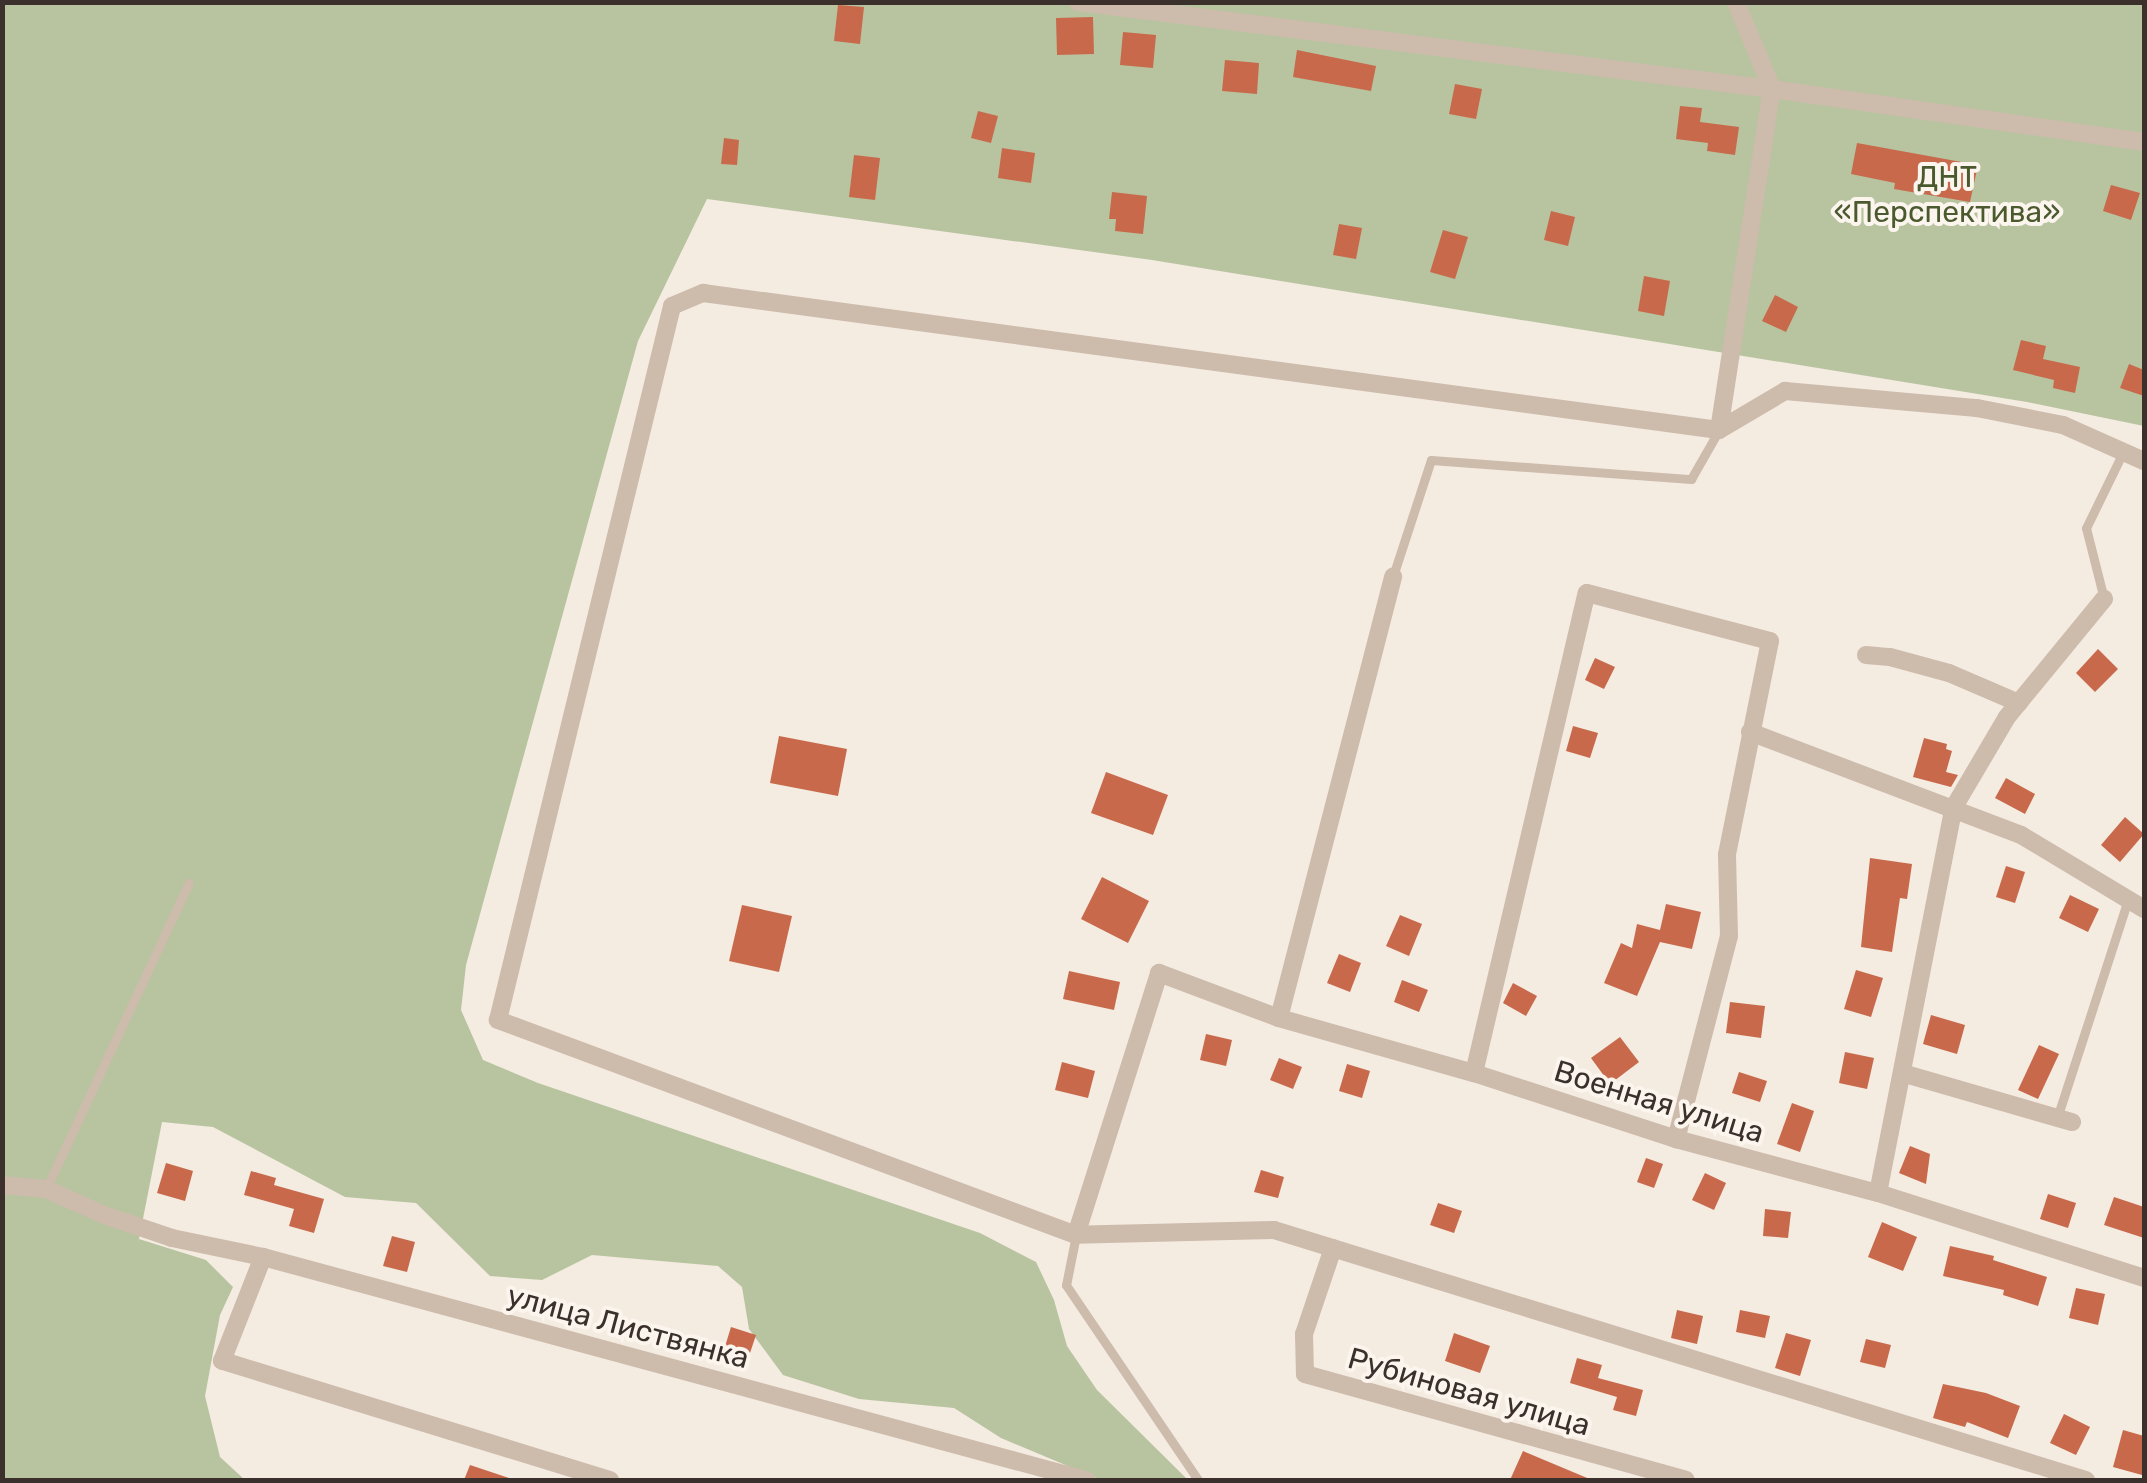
<!DOCTYPE html>
<meta charset="utf-8">
<style>
body{margin:0}
#map{position:relative;width:2147px;height:1483px;overflow:hidden;background:#f4ebe1;font-family:Rubik,sans-serif}
div>[style]{position:absolute}
[style*='--x']{left:calc(var(--x)*1px);top:calc(var(--y)*1px);width:calc(var(--w)*1px);rotate:calc(var(--a)*1deg)}
.green>*{inset:0;background:#b8c4a0}
.building>*{inset:0;background:#c8694b}
.lane>*{height:9px;margin:-4.5px;padding:0 4.5px;transform-origin:4.5px;border-radius:4.5px;background:#cdbbac}
.street>*{height:18px;margin:-9px;padding:0 9px;transform-origin:9px;border-radius:9px;background:#cdbbac}
span{translate:-50% -50%;white-space:nowrap;text-align:center;line-height:1.15;-webkit-text-stroke:8px #fbf5ee;paint-order:stroke}
.park-label{font-size:30px;color:#4a5a2e}
.street-label{font-size:30px;color:#3b302b}
.frame{position:absolute;inset:0;border:5px solid #3b302b;pointer-events:none}
</style>
<div id="map">
<div class="green">
<i style="clip-path:polygon(3px 3px,2144px 3px,2144px 426px,2027px 402px,1152px 260px,707px 199px,638px 341px,466px 965px,461px 1010px,483px 1060px,538px 1083px,980px 1233px,1036px 1262px,1054px 1300px,1067px 1346px,1097px 1390px,1188px 1480px,1101px 1480px,1001px 1438px,954px 1408px,859px 1399px,783px 1375px,749px 1329px,742px 1287px,718px 1266px,592px 1255px,542px 1280px,490px 1276px,416px 1203px,345px 1197px,213px 1127px,162px 1122px,139px 1239px,206px 1260px,233px 1287px,220px 1315px,205px 1396px,220px 1457px,245px 1480px,3px 1480px)"></i>
</div>
<div class="building">
<i style="clip-path:polygon(838px 5px,864px 7px,860px 44px,834px 41px)"></i>
<i style="clip-path:polygon(1093px 17px,1094px 54px,1057px 55px,1056px 18px)"></i>
<i style="clip-path:polygon(1123px 32px,1156px 35px,1153px 68px,1120px 65px)"></i>
<i style="clip-path:polygon(1297px 50px,1376px 66px,1371px 91px,1293px 77px)"></i>
<i style="clip-path:polygon(1225px 60px,1259px 63px,1257px 94px,1222px 91px)"></i>
<i style="clip-path:polygon(1455px 84px,1482px 89px,1476px 119px,1449px 114px)"></i>
<i style="clip-path:polygon(1680px 106px,1702px 108px,1700px 122px,1739px 127px,1735px 155px,1707px 151px,1708px 143px,1676px 139px)"></i>
<i style="clip-path:polygon(978px 111px,998px 116px,991px 143px,971px 138px)"></i>
<i style="clip-path:polygon(724px 138px,739px 140px,737px 165px,721px 164px)"></i>
<i style="clip-path:polygon(1857px 143px,1978px 165px,1970px 202px,1894px 189px,1895px 183px,1851px 174px)"></i>
<i style="clip-path:polygon(1002px 148px,1035px 153px,1031px 183px,998px 178px)"></i>
<i style="clip-path:polygon(854px 155px,880px 158px,875px 200px,849px 197px)"></i>
<i style="clip-path:polygon(2111px 185px,2140px 193px,2131px 220px,2103px 211px)"></i>
<i style="clip-path:polygon(1112px 192px,1147px 196px,1143px 234px,1115px 231px,1116px 219px,1109px 219px)"></i>
<i style="clip-path:polygon(1551px 211px,1575px 217px,1568px 246px,1544px 240px)"></i>
<i style="clip-path:polygon(1339px 224px,1362px 228px,1356px 259px,1333px 255px)"></i>
<i style="clip-path:polygon(1443px 230px,1468px 237px,1455px 279px,1430px 272px)"></i>
<i style="clip-path:polygon(1644px 276px,1670px 281px,1664px 316px,1638px 311px)"></i>
<i style="clip-path:polygon(1775px 295px,1798px 307px,1786px 332px,1762px 321px)"></i>
<i style="clip-path:polygon(2021px 340px,2046px 346px,2043px 359px,2080px 367px,2075px 393px,2053px 388px,2054px 380px,2013px 370px)"></i>
<i style="clip-path:polygon(2129px 364px,2144px 370px,2144px 396px,2120px 388px)"></i>
<i style="clip-path:polygon(2098px 649px,2118px 669px,2095px 692px,2076px 673px)"></i>
<i style="clip-path:polygon(1595px 658px,1615px 667px,1604px 689px,1585px 680px)"></i>
<i style="clip-path:polygon(1573px 726px,1598px 733px,1590px 758px,1566px 751px)"></i>
<i style="clip-path:polygon(779px 736px,847px 749px,838px 796px,770px 783px)"></i>
<i style="clip-path:polygon(1924px 738px,1947px 744px,1946px 749px,1952px 751px,1946px 772px,1958px 775px,1951px 787px,1913px 777px)"></i>
<i style="clip-path:polygon(1106px 772px,1168px 795px,1153px 835px,1091px 813px)"></i>
<i style="clip-path:polygon(2006px 778px,2035px 794px,2025px 814px,1995px 798px)"></i>
<i style="clip-path:polygon(2125px 817px,2144px 834px,2120px 862px,2101px 845px)"></i>
<i style="clip-path:polygon(1870px 858px,1912px 864px,1907px 899px,1900px 898px,1892px 952px,1861px 947px)"></i>
<i style="clip-path:polygon(2006px 866px,2025px 872px,2015px 903px,1996px 897px)"></i>
<i style="clip-path:polygon(1102px 877px,1149px 901px,1128px 943px,1081px 919px)"></i>
<i style="clip-path:polygon(2070px 895px,2099px 909px,2088px 932px,2059px 918px)"></i>
<i style="clip-path:polygon(1666px 904px,1701px 912px,1692px 949px,1660px 942px,1637px 996px,1604px 983px,1621px 943px,1632px 948px,1637px 924px,1660px 930px)"></i>
<i style="clip-path:polygon(742px 905px,792px 916px,779px 972px,729px 961px)"></i>
<i style="clip-path:polygon(1400px 915px,1422px 924px,1409px 956px,1386px 946px)"></i>
<i style="clip-path:polygon(1339px 954px,1361px 963px,1350px 992px,1327px 983px)"></i>
<i style="clip-path:polygon(1856px 970px,1883px 978px,1871px 1017px,1844px 1009px)"></i>
<i style="clip-path:polygon(1069px 971px,1120px 982px,1114px 1010px,1063px 999px)"></i>
<i style="clip-path:polygon(1402px 980px,1428px 990px,1419px 1012px,1394px 1002px)"></i>
<i style="clip-path:polygon(1513px 983px,1537px 996px,1526px 1016px,1503px 1003px)"></i>
<i style="clip-path:polygon(1730px 1002px,1765px 1006px,1761px 1038px,1726px 1033px)"></i>
<i style="clip-path:polygon(1931px 1015px,1965px 1025px,1957px 1054px,1923px 1044px)"></i>
<i style="clip-path:polygon(1206px 1034px,1232px 1040px,1226px 1066px,1200px 1060px)"></i>
<i style="clip-path:polygon(1620px 1037px,1639px 1062px,1610px 1084px,1591px 1058px)"></i>
<i style="clip-path:polygon(2039px 1045px,2059px 1054px,2038px 1099px,2018px 1090px)"></i>
<i style="clip-path:polygon(1845px 1052px,1874px 1058px,1867px 1089px,1839px 1083px)"></i>
<i style="clip-path:polygon(1279px 1058px,1302px 1067px,1293px 1089px,1270px 1080px)"></i>
<i style="clip-path:polygon(1062px 1062px,1095px 1071px,1088px 1098px,1055px 1090px)"></i>
<i style="clip-path:polygon(1347px 1064px,1370px 1071px,1362px 1098px,1339px 1091px)"></i>
<i style="clip-path:polygon(1739px 1072px,1767px 1081px,1760px 1102px,1732px 1093px)"></i>
<i style="clip-path:polygon(1792px 1103px,1814px 1111px,1800px 1152px,1777px 1144px)"></i>
<i style="clip-path:polygon(1910px 1146px,1930px 1154px,1926px 1184px,1899px 1173px)"></i>
<i style="clip-path:polygon(1646px 1158px,1663px 1164px,1654px 1188px,1637px 1182px)"></i>
<i style="clip-path:polygon(166px 1163px,193px 1171px,185px 1201px,157px 1193px)"></i>
<i style="clip-path:polygon(1261px 1170px,1284px 1177px,1278px 1198px,1254px 1192px)"></i>
<i style="clip-path:polygon(251px 1171px,276px 1178px,274px 1185px,324px 1199px,314px 1233px,289px 1226px,294px 1209px,244px 1195px)"></i>
<i style="clip-path:polygon(1705px 1173px,1726px 1183px,1714px 1210px,1692px 1200px)"></i>
<i style="clip-path:polygon(2048px 1194px,2076px 1203px,2068px 1228px,2040px 1219px)"></i>
<i style="clip-path:polygon(2114px 1197px,2144px 1207px,2144px 1238px,2104px 1225px)"></i>
<i style="clip-path:polygon(1438px 1203px,1462px 1211px,1454px 1233px,1430px 1225px)"></i>
<i style="clip-path:polygon(1765px 1209px,1791px 1212px,1788px 1238px,1763px 1236px)"></i>
<i style="clip-path:polygon(1882px 1222px,1917px 1237px,1903px 1271px,1868px 1257px)"></i>
<i style="clip-path:polygon(392px 1236px,415px 1242px,407px 1272px,383px 1266px)"></i>
<i style="clip-path:polygon(1950px 1246px,1994px 1256px,1993px 1260px,2047px 1277px,2038px 1306px,2003px 1295px,2004px 1290px,1943px 1276px)"></i>
<i style="clip-path:polygon(2076px 1288px,2105px 1294px,2098px 1325px,2069px 1318px)"></i>
<i style="clip-path:polygon(1677px 1310px,1703px 1316px,1697px 1344px,1671px 1338px)"></i>
<i style="clip-path:polygon(1740px 1310px,1770px 1316px,1765px 1338px,1736px 1332px)"></i>
<i style="clip-path:polygon(731px 1327px,756px 1335px,744px 1371px,720px 1363px)"></i>
<i style="clip-path:polygon(1454px 1333px,1490px 1346px,1480px 1373px,1445px 1361px)"></i>
<i style="clip-path:polygon(1786px 1333px,1811px 1340px,1800px 1376px,1775px 1368px)"></i>
<i style="clip-path:polygon(1866px 1339px,1891px 1345px,1885px 1368px,1860px 1362px)"></i>
<i style="clip-path:polygon(1577px 1358px,1602px 1365px,1598px 1378px,1643px 1390px,1636px 1416px,1613px 1410px,1617px 1397px,1570px 1383px)"></i>
<i style="clip-path:polygon(1943px 1384px,1986px 1393px,2020px 1406px,2008px 1438px,1967px 1422px,1965px 1427px,1933px 1418px)"></i>
<i style="clip-path:polygon(2064px 1414px,2090px 1427px,2076px 1455px,2050px 1443px)"></i>
<i style="clip-path:polygon(2123px 1430px,2144px 1436px,2142px 1475px,2113px 1467px)"></i>
<i style="clip-path:polygon(1523px 1451px,1592px 1480px,1510px 1480px)"></i>
<i style="clip-path:polygon(470px 1465px,509px 1478px,508px 1480px,464px 1480px)"></i>
</div>
<div class="lane">
<i style="--x:1393;--y:576;--w:122;--a:-71.9"></i>
<i style="--x:1431;--y:460;--w:261;--a:4.2"></i>
<i style="--x:1691;--y:479;--w:56;--a:-60.3"></i>
<i style="--x:2104;--y:599;--w:73;--a:-104.2"></i>
<i style="--x:2086;--y:528;--w:85;--a:-64"></i>
<i style="--x:2057;--y:1118;--w:230;--a:-72"></i>
<i style="--x:46;--y:1189;--w:338;--a:-65"></i>
<i style="--x:1076;--y:1235;--w:51;--a:101.3"></i>
<i style="--x:1066;--y:1285;--w:235;--a:55.9"></i>
</div>
<div class="street">
<i style="--x:1078;--y:2;--w:699;--a:7.15"></i>
<i style="--x:1772;--y:89;--w:376;--a:8.1"></i>
<i style="--x:1719;--y:430;--w:345;--a:-81.2"></i>
<i style="--x:1772;--y:89;--w:94;--a:-112.5"></i>
<i style="--x:1866;--y:655;--w:24;--a:5"></i>
<i style="--x:1890;--y:657;--w:61;--a:15.2"></i>
<i style="--x:1949;--y:673;--w:76;--a:23.2"></i>
<i style="--x:1750;--y:732;--w:290;--a:20.8"></i>
<i style="--x:2021;--y:835;--w:144;--a:31"></i>
<i style="--x:1279;--y:1018;--w:456;--a:-75.5"></i>
<i style="--x:1474;--y:1073;--w:493;--a:-76.8"></i>
<i style="--x:1587;--y:593;--w:189;--a:14.7"></i>
<i style="--x:1770;--y:641;--w:218;--a:101.4"></i>
<i style="--x:1727;--y:855;--w:81;--a:88.6"></i>
<i style="--x:1729;--y:936;--w:210;--a:104.6"></i>
<i style="--x:1902;--y:1073;--w:177;--a:16.1"></i>
<i style="--x:2;--y:1185;--w:44;--a:5.2"></i>
<i style="--x:46;--y:1189;--w:64;--a:24.1"></i>
<i style="--x:104;--y:1215;--w:72;--a:18.7"></i>
<i style="--x:172;--y:1238;--w:93;--a:11.8"></i>
<i style="--x:1878;--y:1193;--w:393;--a:-78.9"></i>
<i style="--x:1954;--y:807;--w:104;--a:-59.5"></i>
<i style="--x:2007;--y:717;--w:153;--a:-50.6"></i>
<i style="--x:1076;--y:1235;--w:275;--a:-72.4"></i>
<i style="--x:1159;--y:973;--w:128;--a:20.6"></i>
<i style="--x:1279;--y:1018;--w:203;--a:15.8"></i>
<i style="--x:1474;--y:1073;--w:213;--a:18.1"></i>
<i style="--x:1676;--y:1139;--w:209;--a:15"></i>
<i style="--x:1878;--y:1193;--w:279;--a:17.7"></i>
<i style="--x:1333;--y:1248;--w:91;--a:108.6"></i>
<i style="--x:1304;--y:1334;--w:40;--a:88.6"></i>
<i style="--x:1305;--y:1374;--w:395;--a:15.5"></i>
<i style="--x:610;--y:1480;--w:406;--a:-162.9"></i>
<i style="--x:222;--y:1361;--w:112;--a:-68.5"></i>
<i style="--x:263;--y:1257;--w:853;--a:15.16"></i>
<i style="--x:2086;--y:1480;--w:850;--a:-162.89"></i>
<i style="--x:1274;--y:1230;--w:198;--a:178.6"></i>
<i style="--x:1076;--y:1235;--w:617;--a:-159.6"></i>
<i style="--x:498;--y:1020;--w:735;--a:-76.3"></i>
<i style="--x:672;--y:306;--w:34;--a:-23"></i>
<i style="--x:703;--y:293;--w:1025;--a:7.68"></i>
<i style="--x:1719;--y:430;--w:77;--a:-30.6"></i>
<i style="--x:1785;--y:391;--w:193;--a:5.1"></i>
<i style="--x:1977;--y:408;--w:88;--a:11.2"></i>
<i style="--x:2063;--y:425;--w:89;--a:24"></i>
</div>
<div class="park-label">
<span style="left:1947px;top:194px">ДНТ<br>«Перспектива»</span>
</div>
<div class="street-label">
<span style="left:1659px;top:1102px;rotate:17deg">Военная улица</span>
<span style="left:628px;top:1327px;rotate:15deg">улица Листвянка</span>
<span style="left:1469px;top:1392px;rotate:16deg">Рубиновая улица</span>
</div>
<div class="frame"></div>
</div>
